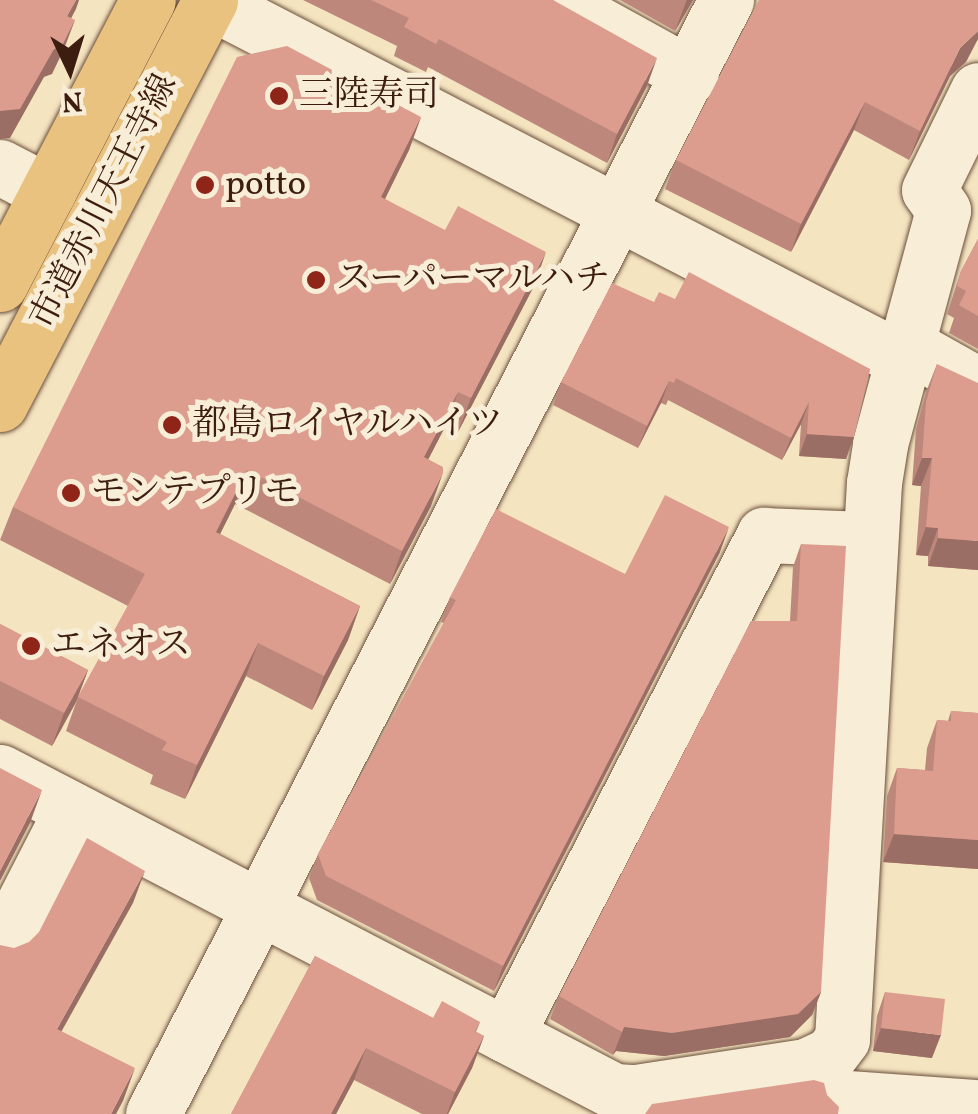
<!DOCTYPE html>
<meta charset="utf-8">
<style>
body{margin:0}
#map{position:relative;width:978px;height:1114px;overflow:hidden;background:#f5e4c0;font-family:Vollkorn,"Noto Serif JP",serif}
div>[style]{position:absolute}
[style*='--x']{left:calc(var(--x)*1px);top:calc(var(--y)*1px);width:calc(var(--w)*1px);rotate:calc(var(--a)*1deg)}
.roads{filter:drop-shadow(0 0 2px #6b4f3c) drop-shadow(0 0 2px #6b4f3c)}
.minor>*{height:55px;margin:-27.5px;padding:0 27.5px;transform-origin:27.5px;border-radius:27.5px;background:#f8edd6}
.major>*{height:55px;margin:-27.5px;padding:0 27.5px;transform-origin:27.5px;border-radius:27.5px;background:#eac280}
.wall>*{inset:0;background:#bd877b}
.shaded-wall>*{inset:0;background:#9a6e64}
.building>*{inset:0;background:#dc9d8f}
.dots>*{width:28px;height:28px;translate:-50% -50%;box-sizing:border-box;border:5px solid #f8edd6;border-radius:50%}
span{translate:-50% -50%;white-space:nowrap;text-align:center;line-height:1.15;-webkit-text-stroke:10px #f8edd6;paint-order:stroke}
.poi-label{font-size:35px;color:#3d1d10}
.left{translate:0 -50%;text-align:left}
.street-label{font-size:35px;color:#3d1d10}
.north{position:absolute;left:20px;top:20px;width:100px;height:100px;-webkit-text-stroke:8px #f8edd6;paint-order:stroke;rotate:176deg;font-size:28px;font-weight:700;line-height:40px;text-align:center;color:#3d1d10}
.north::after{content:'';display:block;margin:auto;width:35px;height:45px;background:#3d1d10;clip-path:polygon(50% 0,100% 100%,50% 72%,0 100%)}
</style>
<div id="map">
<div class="roads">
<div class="minor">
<i style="--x:207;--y:0;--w:784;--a:27.35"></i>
<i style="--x:555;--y:0;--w:155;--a:28.9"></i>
<i style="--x:0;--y:167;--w:54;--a:27.5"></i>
<i style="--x:905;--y:344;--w:84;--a:29.3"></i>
<i style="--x:0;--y:772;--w:692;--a:27.45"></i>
<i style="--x:614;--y:1091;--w:22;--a:3"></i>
<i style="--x:636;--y:1092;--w:172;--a:-8.7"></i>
<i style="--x:806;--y:1066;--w:26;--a:-25"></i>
<i style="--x:830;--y:1055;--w:20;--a:-53"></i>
<i style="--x:842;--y:1039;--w:557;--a:-86.71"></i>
<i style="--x:874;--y:483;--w:39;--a:-81"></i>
<i style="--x:880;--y:444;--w:242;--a:-74.9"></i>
<i style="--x:943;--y:210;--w:24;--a:-125"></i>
<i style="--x:929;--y:190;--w:111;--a:-63.9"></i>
<i style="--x:0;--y:949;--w:157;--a:-62.8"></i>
<i style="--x:506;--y:1035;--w:563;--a:-62.71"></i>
<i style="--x:764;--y:535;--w:106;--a:2.2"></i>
<i style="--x:848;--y:1098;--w:130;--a:4"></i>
<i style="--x:153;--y:1114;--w:1253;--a:-62.78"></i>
</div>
<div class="major">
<i style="--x:0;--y:284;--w:320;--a:-62.5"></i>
<i style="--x:0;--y:404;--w:455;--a:-62.5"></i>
</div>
</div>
<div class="wall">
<i style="clip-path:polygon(303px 0,553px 0,647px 86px,607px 163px,428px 67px,426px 72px,394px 56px,397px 46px)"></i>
<i style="clip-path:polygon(620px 0,693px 0,675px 31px)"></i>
<i style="clip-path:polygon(966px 62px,950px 76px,909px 160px,854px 130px,791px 252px,665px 189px,676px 160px)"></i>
<i style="clip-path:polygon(421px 117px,409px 150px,385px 199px,534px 286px,458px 432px,446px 425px,428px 459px,431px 506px,390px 584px,235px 504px,220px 534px,360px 606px,348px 640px,312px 710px,246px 676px,185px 799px,150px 784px,153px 775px,66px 731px,78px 697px,128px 606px,0 540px,13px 507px)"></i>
<i style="clip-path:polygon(978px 239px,978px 349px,949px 333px,954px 318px,947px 314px,961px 271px)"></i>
<i style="clip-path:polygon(675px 299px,870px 369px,846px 459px,799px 456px,801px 424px,782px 460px,668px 400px,666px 405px,661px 403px,638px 448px,553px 405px,561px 382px,654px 302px)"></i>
<i style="clip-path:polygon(937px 364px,978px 570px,928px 566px,928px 556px,916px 555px,921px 486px,912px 485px,916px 429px,926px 392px)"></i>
<i style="clip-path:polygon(801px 544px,821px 992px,812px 1015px,790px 1037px,664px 1056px,616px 1051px,613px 1055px,550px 1019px,559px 996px,790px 621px,793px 567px)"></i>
<i style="clip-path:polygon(720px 552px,494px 991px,317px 900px,309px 878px,318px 854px,444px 623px,441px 622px,450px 597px,625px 574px)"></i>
<i style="clip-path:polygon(0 624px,88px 670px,76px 702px,52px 746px,0 719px)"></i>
<i style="clip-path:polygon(951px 711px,978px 713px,978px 869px,883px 862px,887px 796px,897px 768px,925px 770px,927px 748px,937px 720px,948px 721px)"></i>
<i style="clip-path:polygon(315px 956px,433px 1018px,480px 1022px,476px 1032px,484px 1036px,472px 1068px,448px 1114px,422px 1114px,354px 1080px,336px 1114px,231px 1114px)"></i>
<i style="clip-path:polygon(885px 992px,932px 1058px,873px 1051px,877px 1016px)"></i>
</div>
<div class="shaded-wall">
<i style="clip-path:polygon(76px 0,79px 0,76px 9px,57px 45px,67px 16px)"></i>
<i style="clip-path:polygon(687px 0,693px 0,675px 31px,686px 2px)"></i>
<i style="clip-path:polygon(75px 20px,64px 49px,52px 74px,44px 77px,10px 138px,0 139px,0 111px,54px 49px)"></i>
<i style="clip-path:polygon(978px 31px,978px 39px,966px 62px,950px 76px,909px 160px,920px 131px,960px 48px)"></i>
<i style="clip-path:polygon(657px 58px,647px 86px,607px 163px,617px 134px)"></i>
<i style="clip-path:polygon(865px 102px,854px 130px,791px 252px,801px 224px)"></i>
<i style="clip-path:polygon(421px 117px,409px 150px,369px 231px,381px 197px)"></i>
<i style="clip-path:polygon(546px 252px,534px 286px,458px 432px,471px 398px)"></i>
<i style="clip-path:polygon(669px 381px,661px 403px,638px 448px,647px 426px)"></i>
<i style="clip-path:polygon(458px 392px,446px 425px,412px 491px,424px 457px)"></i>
<i style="clip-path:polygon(809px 402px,801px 424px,782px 460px,791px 438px)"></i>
<i style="clip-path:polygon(807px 434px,854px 437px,846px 459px,799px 456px)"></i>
<i style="clip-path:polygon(922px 458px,932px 458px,921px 486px,912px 485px)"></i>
<i style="clip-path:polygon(247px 470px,235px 504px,204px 566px,216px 532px)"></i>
<i style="clip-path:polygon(443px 473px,431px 506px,390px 584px,402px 551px)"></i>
<i style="clip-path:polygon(729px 527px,720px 552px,494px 991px,503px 966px)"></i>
<i style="clip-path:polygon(926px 527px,938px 528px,928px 556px,916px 555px)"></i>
<i style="clip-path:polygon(938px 538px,978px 541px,978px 570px,928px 566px)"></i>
<i style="clip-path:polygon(360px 606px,348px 640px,312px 710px,324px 676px)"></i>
<i style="clip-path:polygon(258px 643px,246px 676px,185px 799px,197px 765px)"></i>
<i style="clip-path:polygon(88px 670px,76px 702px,52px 746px,64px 713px)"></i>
<i style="clip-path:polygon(42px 790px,30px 823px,0 881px,0 871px)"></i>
<i style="clip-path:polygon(894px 834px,978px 840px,978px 869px,883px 862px)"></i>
<i style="clip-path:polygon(145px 871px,133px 903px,45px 1061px,57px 1029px)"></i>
<i style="clip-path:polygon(821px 992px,812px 1015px,790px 1037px,664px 1056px,616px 1051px,613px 1055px,624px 1027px)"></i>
<i style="clip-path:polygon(881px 1028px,941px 1035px,932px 1058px,873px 1051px)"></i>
<i style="clip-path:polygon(484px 1036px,472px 1068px,448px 1114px,447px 1114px,455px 1092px)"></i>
<i style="clip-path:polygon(366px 1048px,354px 1080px,336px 1114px,331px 1114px)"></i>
<i style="clip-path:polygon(135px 1068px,123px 1101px,116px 1114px,111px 1114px)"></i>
</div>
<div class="building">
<i style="clip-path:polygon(0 0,76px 0,67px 16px,75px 20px,62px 46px,54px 49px,20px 109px,0 111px)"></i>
<i style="clip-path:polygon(371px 0,553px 0,657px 58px,617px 134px,439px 39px,436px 44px,404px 27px,409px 18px)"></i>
<i style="clip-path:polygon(759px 0,978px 0,978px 31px,960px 48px,920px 131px,865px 102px,801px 224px,676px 160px)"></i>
<i style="clip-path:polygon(287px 46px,421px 117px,381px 197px,445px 230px,458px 206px,546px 252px,471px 398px,458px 392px,424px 457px,443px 467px,443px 473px,402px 551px,247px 470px,216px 532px,360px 606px,324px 676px,258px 643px,197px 765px,162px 750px,167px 742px,78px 697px,145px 574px,13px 507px,237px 57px)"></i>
<i style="clip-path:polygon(978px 239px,978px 316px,959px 305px,966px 291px,957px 286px,961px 271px)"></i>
<i style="clip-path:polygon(689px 272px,870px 369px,854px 437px,807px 434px,809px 402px,791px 438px,676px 378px,674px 383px,669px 381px,647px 426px,561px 382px,612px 283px,654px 302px,659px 292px,675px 299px)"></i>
<i style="clip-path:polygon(937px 364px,978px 383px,978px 541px,938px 538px,938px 528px,926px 527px,932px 458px,922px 458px,926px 402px)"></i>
<i style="clip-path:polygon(665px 495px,729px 527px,503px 966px,326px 876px,318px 854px,456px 600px,450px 597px,496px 509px,625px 574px)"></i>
<i style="clip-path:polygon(801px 544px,846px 546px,821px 992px,798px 1014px,672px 1033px,624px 1027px,622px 1032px,559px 996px,751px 621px,797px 621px)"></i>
<i style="clip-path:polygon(0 624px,88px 670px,64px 713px,0 681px)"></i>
<i style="clip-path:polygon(951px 711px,978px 713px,978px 840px,894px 834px,897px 768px,933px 771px,937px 720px,951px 721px)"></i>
<i style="clip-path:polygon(0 768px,42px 790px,0 871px)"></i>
<i style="clip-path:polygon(87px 838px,145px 871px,57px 1029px,135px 1068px,111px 1114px,0 1114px,0 945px,14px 948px,29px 942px,39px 932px)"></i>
<i style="clip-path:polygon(315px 956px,433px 1018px,442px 1001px,480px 1022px,475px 1031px,484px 1036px,455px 1092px,366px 1048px,331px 1114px,231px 1114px)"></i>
<i style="clip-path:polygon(885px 992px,945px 999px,941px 1035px,881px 1028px)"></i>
<i style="clip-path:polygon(814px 1080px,824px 1083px,827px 1095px,839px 1107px,838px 1114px,645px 1114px,652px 1104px)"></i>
</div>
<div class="dots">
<i style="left:279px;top:96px;background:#8f2418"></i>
<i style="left:205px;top:185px;background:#8f2418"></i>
<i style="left:316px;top:280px;background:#8f2418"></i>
<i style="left:172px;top:425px;background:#8f2418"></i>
<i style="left:71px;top:493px;background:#8f2418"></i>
<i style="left:31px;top:646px;background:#8f2418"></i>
</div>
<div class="poi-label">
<span class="left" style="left:299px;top:96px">三陸寿司</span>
<span class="left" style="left:225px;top:185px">potto</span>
<span class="left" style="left:336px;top:280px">スーパーマルハチ</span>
<span class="left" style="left:192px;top:425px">都島ロイヤルハイツ</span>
<span class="left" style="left:91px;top:493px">モンテプリモ</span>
<span class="left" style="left:51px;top:646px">エネオス</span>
</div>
<div class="street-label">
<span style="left:105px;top:202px;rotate:-63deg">市道赤川天王寺線</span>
</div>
<div class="north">N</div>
</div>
